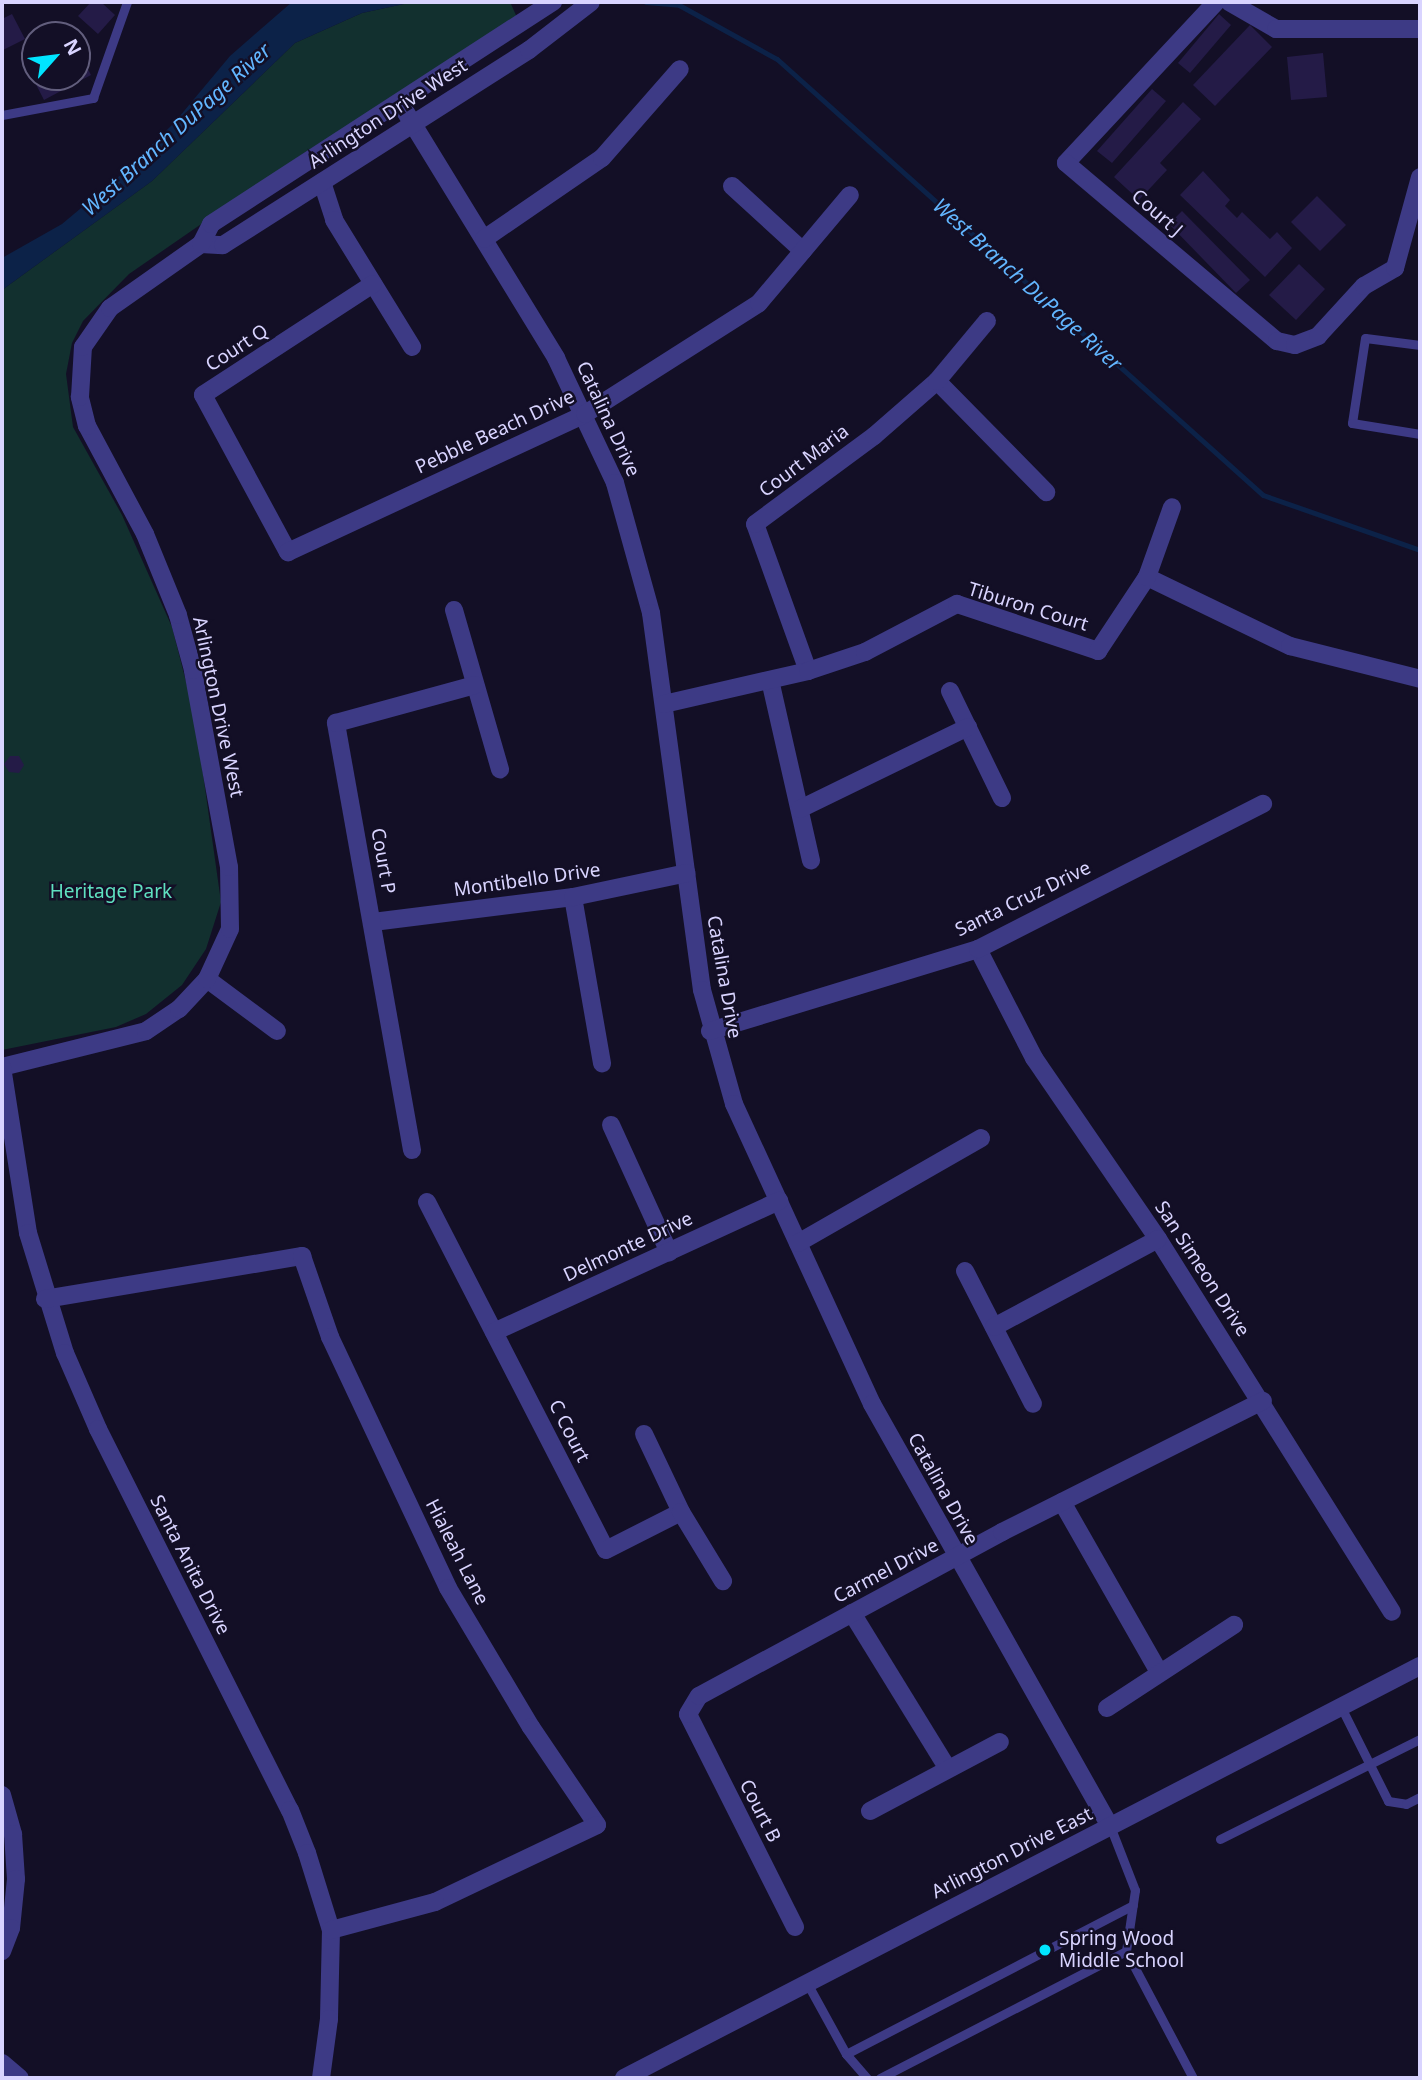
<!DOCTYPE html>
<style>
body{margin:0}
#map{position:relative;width:1422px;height:2080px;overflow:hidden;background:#130f26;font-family:"Noto Sans",sans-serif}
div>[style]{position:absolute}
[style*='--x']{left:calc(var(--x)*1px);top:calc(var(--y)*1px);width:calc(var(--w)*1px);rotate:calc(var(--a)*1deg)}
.green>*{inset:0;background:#12302f}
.water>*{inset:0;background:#0c2248}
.stream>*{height:5px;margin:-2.5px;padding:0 2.5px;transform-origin:2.5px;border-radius:2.5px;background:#0c2248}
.building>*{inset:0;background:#241b47}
.service>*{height:9px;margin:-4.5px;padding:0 4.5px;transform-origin:4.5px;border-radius:4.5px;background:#3d3a85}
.minor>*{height:18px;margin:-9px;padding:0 9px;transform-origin:9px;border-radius:9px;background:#3d3a85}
.dots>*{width:19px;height:19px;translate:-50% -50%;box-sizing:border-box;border:4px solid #130f26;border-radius:50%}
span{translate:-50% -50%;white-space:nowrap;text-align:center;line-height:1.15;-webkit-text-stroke:5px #130f26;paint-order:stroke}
.street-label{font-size:19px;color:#d9d4ff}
.park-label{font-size:19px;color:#5fe0c0}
.poi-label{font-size:19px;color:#d9d4ff}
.left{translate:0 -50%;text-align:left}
.water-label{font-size:21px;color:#62b6ff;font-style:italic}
.frame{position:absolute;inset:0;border:4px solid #d9d4ff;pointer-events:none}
.north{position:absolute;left:21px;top:21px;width:70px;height:70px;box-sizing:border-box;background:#130f26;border:2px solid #625e7d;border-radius:50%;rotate:62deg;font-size:19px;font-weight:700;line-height:28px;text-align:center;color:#d9d4ff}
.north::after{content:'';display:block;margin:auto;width:24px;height:32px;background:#00e5ff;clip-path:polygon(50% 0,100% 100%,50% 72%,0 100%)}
</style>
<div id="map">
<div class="green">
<i style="clip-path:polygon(413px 2px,511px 4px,519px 22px,307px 151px,129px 274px,83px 321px,72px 343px,66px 374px,73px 427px,122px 515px,172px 627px,195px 717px,221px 902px,206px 949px,182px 985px,146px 1014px,116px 1027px,2px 1050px,2px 290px,152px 181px,295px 43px,362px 13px)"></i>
</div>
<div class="water">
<i style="clip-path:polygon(292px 2px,413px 2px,362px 13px,295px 43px,152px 181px,2px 290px,2px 258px,62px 224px,123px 173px,174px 123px,230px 56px)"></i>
</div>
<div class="stream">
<i style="--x:646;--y:2;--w:33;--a:5"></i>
<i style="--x:679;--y:5;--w:112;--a:28.9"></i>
<i style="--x:777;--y:59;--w:653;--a:41.9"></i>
<i style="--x:1263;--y:495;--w:166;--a:19.3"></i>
</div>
<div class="building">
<i style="clip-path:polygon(91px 2px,101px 2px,115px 15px,98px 34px,78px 16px)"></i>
<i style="clip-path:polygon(12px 14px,25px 39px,3px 50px,2px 19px)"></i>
<i style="clip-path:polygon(1219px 14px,1231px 25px,1190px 73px,1178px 63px)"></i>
<i style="clip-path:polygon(1250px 25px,1272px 47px,1215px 106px,1193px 85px)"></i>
<i style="clip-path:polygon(77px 48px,91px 75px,44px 100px,24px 61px,35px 55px,35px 77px,77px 77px)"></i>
<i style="clip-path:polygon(1323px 53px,1327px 97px,1291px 100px,1287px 57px)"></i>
<i style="clip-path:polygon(1152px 89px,1166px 101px,1112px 163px,1097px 151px)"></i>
<i style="clip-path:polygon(1183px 102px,1201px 119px,1160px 163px,1167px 170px,1139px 200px,1114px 177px)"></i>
<i style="clip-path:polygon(1203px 171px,1230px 200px,1225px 206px,1237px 218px,1242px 212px,1270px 239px,1277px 232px,1292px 248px,1265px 277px,1180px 195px)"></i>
<i style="clip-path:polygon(1317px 196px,1346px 225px,1320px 251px,1291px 222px)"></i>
<i style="clip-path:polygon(1182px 211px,1250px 280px,1236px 293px,1169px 224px)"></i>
<i style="clip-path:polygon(1299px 264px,1325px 289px,1296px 320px,1269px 295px)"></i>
<i style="clip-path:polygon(10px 756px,19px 756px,24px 765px,19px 773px,9px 772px,4px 764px)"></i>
</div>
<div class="service">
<i style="--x:2;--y:115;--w:93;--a:-10.6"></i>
<i style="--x:93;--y:98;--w:102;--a:-70.5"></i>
<i style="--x:1420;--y:345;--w:55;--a:-172.7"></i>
<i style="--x:1365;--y:338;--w:86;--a:98.7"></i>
<i style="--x:1352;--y:423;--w:69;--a:9.2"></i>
<i style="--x:1341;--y:1707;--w:105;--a:63.4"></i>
<i style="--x:1388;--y:1801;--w:18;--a:9"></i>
<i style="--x:1406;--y:1804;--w:16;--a:-27"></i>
<i style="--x:1110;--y:1826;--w:69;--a:68.7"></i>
<i style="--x:1135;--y:1890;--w:62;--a:98.4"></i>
<i style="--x:1126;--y:1951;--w:144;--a:62.2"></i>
<i style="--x:1220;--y:1839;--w:224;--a:-26.6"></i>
<i style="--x:807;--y:1983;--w:81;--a:61.2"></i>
<i style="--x:846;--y:2054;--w:32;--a:49"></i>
<i style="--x:846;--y:2054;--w:323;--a:-27.4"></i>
<i style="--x:880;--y:2078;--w:277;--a:-27.3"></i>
</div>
<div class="minor">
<i style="--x:1216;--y:2;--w:220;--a:133"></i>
<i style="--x:1066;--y:163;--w:276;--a:40.2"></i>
<i style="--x:1277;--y:341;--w:18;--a:13"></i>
<i style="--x:1295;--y:345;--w:25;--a:-21"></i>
<i style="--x:1318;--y:336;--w:68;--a:-47.4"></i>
<i style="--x:1364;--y:286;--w:36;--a:-30"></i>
<i style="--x:1395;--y:268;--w:94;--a:-74.6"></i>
<i style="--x:1229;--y:2;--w:54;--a:29.9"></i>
<i style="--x:1276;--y:29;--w:144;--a:0"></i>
<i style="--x:400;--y:103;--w:299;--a:58.5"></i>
<i style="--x:556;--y:358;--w:138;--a:64.7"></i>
<i style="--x:615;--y:483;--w:135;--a:74.5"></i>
<i style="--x:651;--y:613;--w:380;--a:82.3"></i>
<i style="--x:702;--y:990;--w:118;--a:74.3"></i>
<i style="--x:734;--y:1104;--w:330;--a:65.3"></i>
<i style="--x:872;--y:1404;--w:484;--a:60.6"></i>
<i style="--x:322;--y:182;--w:40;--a:72"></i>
<i style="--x:334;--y:220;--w:149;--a:58.4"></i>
<i style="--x:732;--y:186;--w:96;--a:42.5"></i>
<i style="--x:484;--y:239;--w:143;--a:-34.5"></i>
<i style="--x:602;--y:158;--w:118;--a:-48.8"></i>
<i style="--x:201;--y:244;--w:22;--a:3"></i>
<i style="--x:223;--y:245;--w:363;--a:-32.5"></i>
<i style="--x:529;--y:50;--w:78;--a:-37.7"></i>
<i style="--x:373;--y:284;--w:203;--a:146.9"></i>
<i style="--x:203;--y:395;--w:179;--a:61.6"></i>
<i style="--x:288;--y:552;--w:327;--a:-24.9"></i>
<i style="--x:585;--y:414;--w:206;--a:-32.5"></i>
<i style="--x:759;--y:303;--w:141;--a:-49.9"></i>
<i style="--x:937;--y:381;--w:156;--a:45.5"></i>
<i style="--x:1147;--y:577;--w:159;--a:25.8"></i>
<i style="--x:1290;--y:646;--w:134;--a:14.2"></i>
<i style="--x:454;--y:610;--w:166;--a:73.9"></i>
<i style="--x:808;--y:671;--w:156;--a:-109.8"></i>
<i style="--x:755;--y:524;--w:148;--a:-36.5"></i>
<i style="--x:874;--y:436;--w:84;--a:-41.1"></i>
<i style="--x:937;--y:381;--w:78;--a:-50.2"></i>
<i style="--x:770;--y:680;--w:185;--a:77.2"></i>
<i style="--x:950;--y:691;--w:119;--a:64.1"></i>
<i style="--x:664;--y:704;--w:148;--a:-12.9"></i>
<i style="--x:808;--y:671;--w:60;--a:-18.4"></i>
<i style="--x:865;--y:652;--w:104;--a:-27.6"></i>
<i style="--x:957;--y:604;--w:149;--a:18.4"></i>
<i style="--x:1098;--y:651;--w:89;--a:-56.5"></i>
<i style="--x:1147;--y:577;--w:74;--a:-70.3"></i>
<i style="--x:800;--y:809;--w:187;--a:-26"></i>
<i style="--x:573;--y:897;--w:169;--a:80.1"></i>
<i style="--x:373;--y:922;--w:202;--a:-7.1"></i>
<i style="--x:573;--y:897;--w:116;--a:-11.9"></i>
<i style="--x:978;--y:949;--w:123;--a:62.8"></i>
<i style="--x:1034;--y:1058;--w:219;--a:55.6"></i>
<i style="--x:1158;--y:1239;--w:440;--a:57.9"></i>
<i style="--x:207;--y:979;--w:87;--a:36.6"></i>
<i style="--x:710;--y:1031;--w:280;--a:-17"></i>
<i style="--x:978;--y:949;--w:320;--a:-27"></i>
<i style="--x:2;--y:1067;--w:148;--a:-14"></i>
<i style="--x:146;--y:1031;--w:40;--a:-34"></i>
<i style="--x:179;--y:1009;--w:41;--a:-47"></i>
<i style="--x:207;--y:979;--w:55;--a:-65.3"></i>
<i style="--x:230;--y:929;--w:62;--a:-90.9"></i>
<i style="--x:229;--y:867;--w:200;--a:-100.4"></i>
<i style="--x:193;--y:670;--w:57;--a:-105.3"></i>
<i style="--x:178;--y:615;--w:87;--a:-112.2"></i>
<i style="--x:145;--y:534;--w:123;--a:-118.2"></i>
<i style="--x:87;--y:426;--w:30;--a:-104"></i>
<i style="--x:80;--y:397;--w:50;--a:-86.6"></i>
<i style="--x:83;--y:347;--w:47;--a:-55.3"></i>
<i style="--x:110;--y:308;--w:111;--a:-35.1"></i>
<i style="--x:201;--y:244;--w:22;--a:-63"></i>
<i style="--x:211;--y:224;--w:408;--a:-33"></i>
<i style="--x:2;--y:1067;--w:168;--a:81.1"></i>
<i style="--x:28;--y:1233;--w:126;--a:72.9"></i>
<i style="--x:65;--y:1353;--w:83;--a:66.5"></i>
<i style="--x:98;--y:1429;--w:427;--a:63.3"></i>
<i style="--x:290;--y:1810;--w:46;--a:68.4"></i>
<i style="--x:307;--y:1853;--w:81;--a:72.7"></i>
<i style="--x:331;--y:1930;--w:89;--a:91.3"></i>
<i style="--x:329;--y:2019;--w:60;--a:97.7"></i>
<i style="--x:611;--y:1125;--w:140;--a:65.5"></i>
<i style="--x:412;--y:1150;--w:434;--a:-100.1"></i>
<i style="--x:336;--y:723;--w:144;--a:-15.3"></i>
<i style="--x:427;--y:1202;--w:391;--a:62.8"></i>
<i style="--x:606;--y:1550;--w:84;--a:-26.9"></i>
<i style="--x:798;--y:1243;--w:211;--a:-29.8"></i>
<i style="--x:965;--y:1271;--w:149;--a:62.9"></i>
<i style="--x:45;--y:1299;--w:261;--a:-9.5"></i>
<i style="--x:302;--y:1256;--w:86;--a:70.9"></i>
<i style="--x:330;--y:1337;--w:277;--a:64.8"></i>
<i style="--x:448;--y:1588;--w:162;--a:59.2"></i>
<i style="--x:531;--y:1727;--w:118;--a:56"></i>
<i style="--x:597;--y:1825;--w:179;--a:154.6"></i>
<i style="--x:435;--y:1902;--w:108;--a:164.9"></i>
<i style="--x:994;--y:1327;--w:186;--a:-28.2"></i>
<i style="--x:494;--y:1332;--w:314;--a:-24.7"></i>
<i style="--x:644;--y:1434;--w:86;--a:64.6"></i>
<i style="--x:681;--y:1512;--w:81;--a:58.7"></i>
<i style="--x:1062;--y:1502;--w:196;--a:60.3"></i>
<i style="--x:852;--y:1613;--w:183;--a:58.4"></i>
<i style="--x:1107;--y:1708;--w:152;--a:-33.2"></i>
<i style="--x:2;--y:1795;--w:41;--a:74.2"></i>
<i style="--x:13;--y:1834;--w:45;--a:86.2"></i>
<i style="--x:16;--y:1879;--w:49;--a:95.8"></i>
<i style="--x:11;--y:1928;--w:25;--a:111"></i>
<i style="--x:870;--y:1811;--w:147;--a:-28"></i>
<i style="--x:795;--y:1927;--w:238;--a:-116.7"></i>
<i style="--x:688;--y:1714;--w:21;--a:-59"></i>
<i style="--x:699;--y:1696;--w:345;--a:-28.4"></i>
<i style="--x:1002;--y:1532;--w:292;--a:-26.7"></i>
<i style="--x:2;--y:2063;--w:23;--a:40"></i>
<i style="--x:624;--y:2078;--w:896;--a:-27.37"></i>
</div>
<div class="dots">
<i style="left:1045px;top:1950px;background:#00e5ff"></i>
</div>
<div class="street-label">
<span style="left:388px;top:114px;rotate:-33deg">Arlington Drive West</span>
<span style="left:1157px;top:213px;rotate:41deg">Court J</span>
<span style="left:237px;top:348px;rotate:-33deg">Court Q</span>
<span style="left:608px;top:419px;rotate:65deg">Catalina Drive</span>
<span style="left:495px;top:432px;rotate:-25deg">Pebble Beach Drive</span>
<span style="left:804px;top:461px;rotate:-37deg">Court Maria</span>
<span style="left:1028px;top:607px;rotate:17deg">Tiburon Court</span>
<span style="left:218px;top:707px;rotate:78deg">Arlington Drive West</span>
<span style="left:383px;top:861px;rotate:80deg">Court P</span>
<span style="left:527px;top:880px;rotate:-8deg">Montibello Drive</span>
<span style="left:1023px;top:899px;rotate:-26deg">Santa Cruz Drive</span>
<span style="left:724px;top:977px;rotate:80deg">Catalina Drive</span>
<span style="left:628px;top:1247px;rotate:-25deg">Delmonte Drive</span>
<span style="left:1202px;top:1269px;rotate:57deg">San Simeon Drive</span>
<span style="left:569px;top:1431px;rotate:63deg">C Court</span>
<span style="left:943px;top:1489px;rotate:61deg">Catalina Drive</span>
<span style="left:457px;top:1552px;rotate:63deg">Hialeah Lane</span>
<span style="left:190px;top:1565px;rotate:63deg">Santa Anita Drive</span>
<span style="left:886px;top:1571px;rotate:-28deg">Carmel Drive</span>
<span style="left:760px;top:1811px;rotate:63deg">Court B</span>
<span style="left:1012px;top:1853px;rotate:-27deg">Arlington Drive East</span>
</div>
<div class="park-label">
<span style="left:111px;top:892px">Heritage Park</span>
</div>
<div class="poi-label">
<span class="left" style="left:1059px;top:1950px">Spring Wood<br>Middle School</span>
</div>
<div class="water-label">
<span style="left:176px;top:129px;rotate:-42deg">West Branch DuPage River</span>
<span style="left:1028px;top:284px;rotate:42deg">West Branch DuPage River</span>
</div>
<div class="frame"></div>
<div class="north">N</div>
</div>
